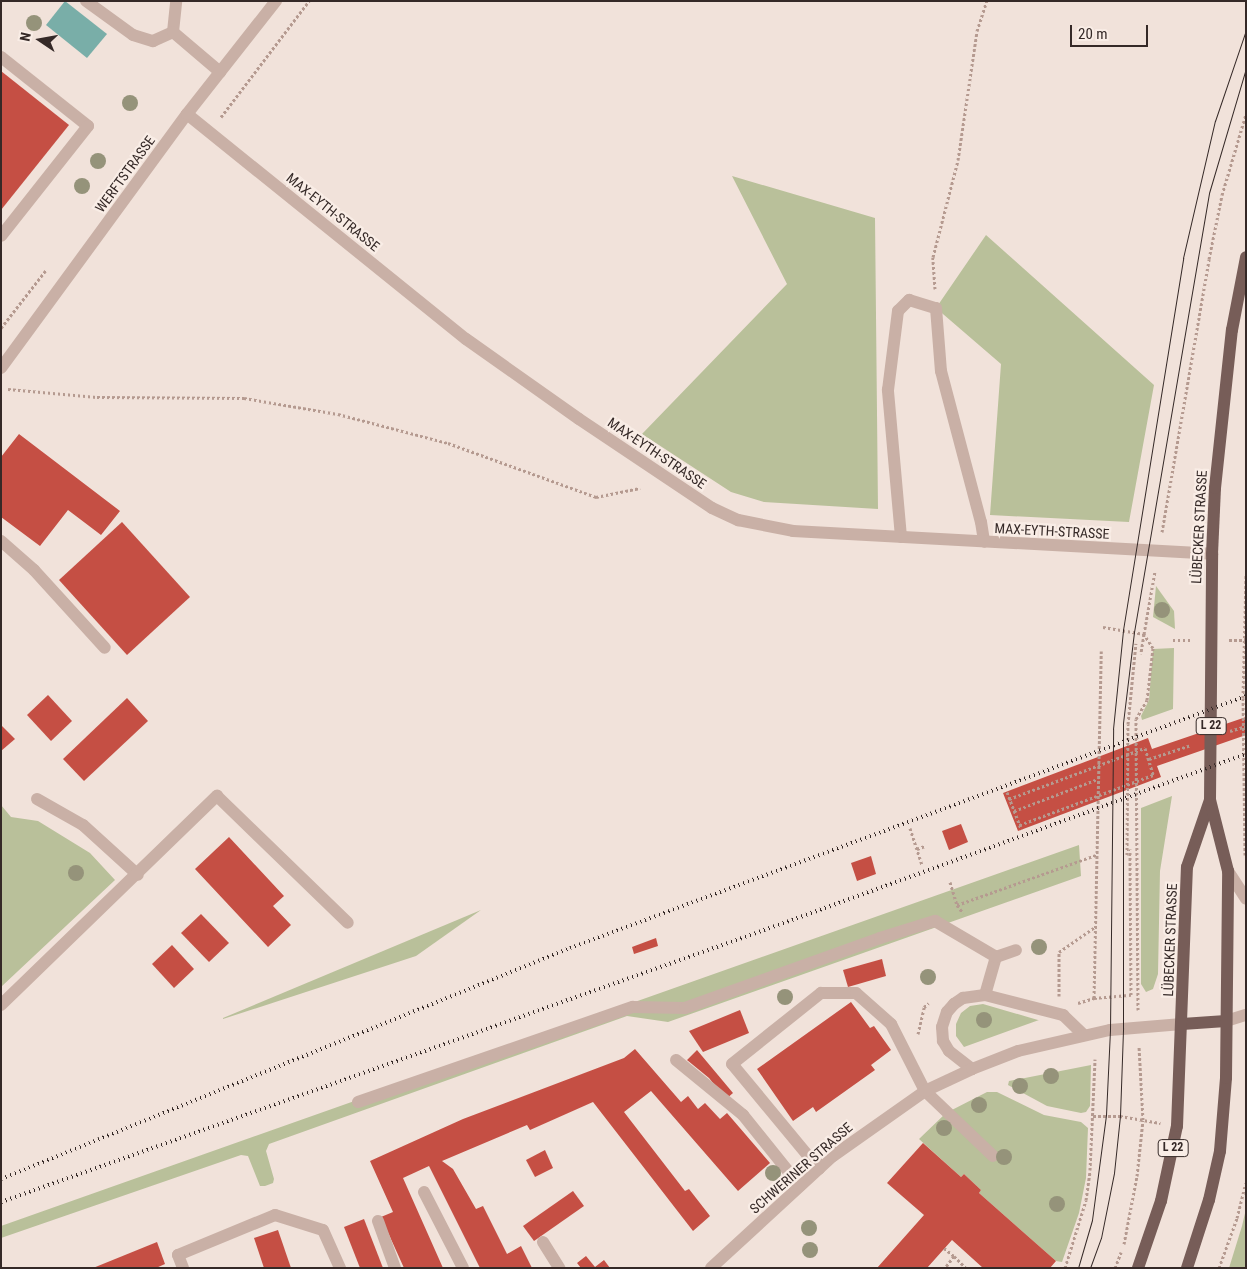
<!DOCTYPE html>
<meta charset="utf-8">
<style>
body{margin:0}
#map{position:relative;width:1247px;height:1269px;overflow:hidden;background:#f1e2da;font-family:"Roboto Condensed",sans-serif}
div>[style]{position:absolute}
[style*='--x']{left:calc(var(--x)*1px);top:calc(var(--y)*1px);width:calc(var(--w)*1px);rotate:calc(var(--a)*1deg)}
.green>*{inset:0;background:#b9c09a}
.water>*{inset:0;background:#79aea8}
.building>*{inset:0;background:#c54f44}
.path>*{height:3px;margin-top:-1.5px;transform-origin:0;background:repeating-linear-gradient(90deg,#b59a90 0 2.5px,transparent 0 5px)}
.service>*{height:12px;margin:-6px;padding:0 6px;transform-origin:6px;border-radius:6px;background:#c9b0a6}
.minor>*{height:12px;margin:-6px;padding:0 6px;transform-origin:6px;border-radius:6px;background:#c9b0a6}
.tertiary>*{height:12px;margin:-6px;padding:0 6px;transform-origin:6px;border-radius:6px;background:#c9b0a6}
.primary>*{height:12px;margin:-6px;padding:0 6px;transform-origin:6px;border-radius:6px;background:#775d58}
.tram>*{height:1px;margin:-0.5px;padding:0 0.5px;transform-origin:0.5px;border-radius:0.5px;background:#352927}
.rail>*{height:4px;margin-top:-2px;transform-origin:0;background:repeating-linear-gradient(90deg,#352927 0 1px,transparent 0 5px)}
.trees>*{width:16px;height:16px;margin:-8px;border-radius:50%;background:#95937a}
span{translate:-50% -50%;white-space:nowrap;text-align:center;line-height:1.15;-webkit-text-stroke:4.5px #f9ede6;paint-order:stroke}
.shield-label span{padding:1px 4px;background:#f9ede6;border:1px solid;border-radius:4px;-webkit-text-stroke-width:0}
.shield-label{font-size:12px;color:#352927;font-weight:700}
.street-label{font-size:14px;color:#352927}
.frame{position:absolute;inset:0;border:2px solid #352927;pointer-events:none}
.north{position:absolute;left:15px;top:15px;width:50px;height:50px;-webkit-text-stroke:4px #f9ede6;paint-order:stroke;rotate:282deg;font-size:14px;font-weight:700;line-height:20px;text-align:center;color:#352927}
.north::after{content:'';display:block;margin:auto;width:18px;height:22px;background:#352927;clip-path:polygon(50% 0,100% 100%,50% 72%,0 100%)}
.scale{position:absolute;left:1070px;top:25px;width:78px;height:22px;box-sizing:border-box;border:2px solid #352927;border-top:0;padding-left:6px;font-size:15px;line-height:18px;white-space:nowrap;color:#352927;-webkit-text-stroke:4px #f9ede6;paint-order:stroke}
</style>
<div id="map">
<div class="green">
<i style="clip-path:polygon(732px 176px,875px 218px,878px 509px,764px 502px,731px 492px,642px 434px,787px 284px)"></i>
<i style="clip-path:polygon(986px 235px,1154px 385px,1129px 522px,990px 515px,1001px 364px,936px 308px)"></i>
<i style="clip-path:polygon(1156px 586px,1174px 611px,1175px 629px,1153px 617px)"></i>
<i style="clip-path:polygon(1174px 648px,1173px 709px,1142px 720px,1141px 716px,1149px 700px,1153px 649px)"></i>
<i style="clip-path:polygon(1172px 796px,1160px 871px,1158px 974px,1153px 989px,1146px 992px,1141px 984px,1141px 808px)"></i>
<i style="clip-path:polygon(1px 805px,11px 817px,38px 821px,90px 853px,115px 880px,1px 987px)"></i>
<i style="clip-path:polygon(1079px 845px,1081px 876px,668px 1022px,627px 1016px,269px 1144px,266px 1151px,274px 1179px,273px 1183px,265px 1186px,260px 1186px,248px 1156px,241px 1155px,1px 1238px,1px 1226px)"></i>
<i style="clip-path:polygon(481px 910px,416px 956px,223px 1019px,223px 1018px)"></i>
<i style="clip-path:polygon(983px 1004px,1038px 1020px,1039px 1020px,964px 1047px,956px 1036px,956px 1024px,961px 1013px,970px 1006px)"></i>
<i style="clip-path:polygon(1091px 1065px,1090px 1106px,1086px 1112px,1081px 1113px,1047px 1106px,1008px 1085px,1009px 1081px)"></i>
<i style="clip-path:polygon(987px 1092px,997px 1092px,1044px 1115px,1081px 1122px,1088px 1128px,1086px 1178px,1079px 1213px,1062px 1262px,1056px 1261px,979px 1193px,981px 1190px,964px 1174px,961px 1177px,919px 1139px,946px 1113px)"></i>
<i style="clip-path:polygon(1246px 1209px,1246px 1268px,1229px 1268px,1242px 1226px)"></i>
</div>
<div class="water">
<i style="clip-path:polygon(65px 1px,107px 34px,87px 58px,46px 25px)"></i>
</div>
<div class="building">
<i style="clip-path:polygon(1px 71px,69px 125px,1px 210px)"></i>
<i style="clip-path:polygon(19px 434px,120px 511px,101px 535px,68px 510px,40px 546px,1px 517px,1px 457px)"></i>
<i style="clip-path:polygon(122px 522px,190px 597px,127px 655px,59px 580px)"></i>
<i style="clip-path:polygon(48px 695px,72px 721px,51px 741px,27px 715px)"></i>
<i style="clip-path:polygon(127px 698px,148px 721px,84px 781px,63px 759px)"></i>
<i style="clip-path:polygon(1246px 717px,1246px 735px,1157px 766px,1161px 777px,1018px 831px,1003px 793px,1148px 738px,1152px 749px)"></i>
<i style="clip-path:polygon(1px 725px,15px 739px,1px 751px)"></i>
<i style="clip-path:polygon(961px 824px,968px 842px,949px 850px,942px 831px)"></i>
<i style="clip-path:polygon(229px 837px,284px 896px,273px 906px,291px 925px,268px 947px,195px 869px)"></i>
<i style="clip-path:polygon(871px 856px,876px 874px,857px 881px,851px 863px)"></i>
<i style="clip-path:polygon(201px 914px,229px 943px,209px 962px,181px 933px)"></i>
<i style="clip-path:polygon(656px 938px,658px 946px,634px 954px,632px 947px)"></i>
<i style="clip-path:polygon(172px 945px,194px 969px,174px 988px,152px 964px)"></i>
<i style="clip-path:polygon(882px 959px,886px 976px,848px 987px,843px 970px)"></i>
<i style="clip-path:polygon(851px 1002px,870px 1028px,874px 1026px,891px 1050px,871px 1065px,875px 1070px,816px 1112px,813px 1107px,793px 1121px,757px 1069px)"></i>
<i style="clip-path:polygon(740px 1010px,749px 1033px,703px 1052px,689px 1031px)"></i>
<i style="clip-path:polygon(635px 1049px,681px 1102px,688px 1096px,698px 1109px,705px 1103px,720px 1119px,727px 1113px,770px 1163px,738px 1191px,651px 1091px,624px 1112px,685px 1191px,689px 1189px,710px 1216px,693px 1231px,593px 1102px,530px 1130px,527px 1125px,442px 1161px,453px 1169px,476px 1209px,483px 1206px,507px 1254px,521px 1246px,532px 1268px,480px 1268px,429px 1166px,403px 1178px,443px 1268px,404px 1268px,381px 1217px,393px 1212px,370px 1161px,463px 1119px,624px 1058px)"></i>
<i style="clip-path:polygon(697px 1050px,733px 1093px,726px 1099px,709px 1078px,687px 1060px)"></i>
<i style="clip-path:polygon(923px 1143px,961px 1177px,964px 1174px,981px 1190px,979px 1193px,1056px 1261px,1050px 1268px,983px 1268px,952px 1240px,927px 1268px,877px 1268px,924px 1215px,887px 1183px)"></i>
<i style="clip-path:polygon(545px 1150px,553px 1168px,535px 1177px,526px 1160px)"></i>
<i style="clip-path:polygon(573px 1191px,584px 1206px,534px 1241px,523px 1226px)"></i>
<i style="clip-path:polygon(364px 1219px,383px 1268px,360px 1268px,344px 1227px)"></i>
<i style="clip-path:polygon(278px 1230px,291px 1268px,264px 1268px,254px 1238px)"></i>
<i style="clip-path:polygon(157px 1242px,165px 1264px,156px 1268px,93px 1268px)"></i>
<i style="clip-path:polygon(586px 1256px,595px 1267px,604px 1260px,610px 1268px,581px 1268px,577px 1263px)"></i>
</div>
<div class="path">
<i style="--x:221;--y:117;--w:146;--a:-52.8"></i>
<i style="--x:935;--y:289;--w:32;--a:-94"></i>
<i style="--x:933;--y:257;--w:100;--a:-75.5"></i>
<i style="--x:958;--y:160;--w:130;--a:-81.6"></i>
<i style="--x:977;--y:31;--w:32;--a:-72"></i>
<i style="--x:1;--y:328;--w:73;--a:-52.2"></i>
<i style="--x:8;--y:389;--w:89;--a:5.1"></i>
<i style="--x:97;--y:397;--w:147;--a:0.4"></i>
<i style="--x:244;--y:398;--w:95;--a:9.7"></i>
<i style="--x:338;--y:414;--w:114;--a:14.8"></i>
<i style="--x:448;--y:443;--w:158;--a:20"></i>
<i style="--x:596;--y:497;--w:45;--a:-11.6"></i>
<i style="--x:1162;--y:532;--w:277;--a:-80.2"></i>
<i style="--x:1209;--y:259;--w:65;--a:-78.5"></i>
<i style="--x:1222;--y:195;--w:84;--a:-73.5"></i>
<i style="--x:1103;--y:627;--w:42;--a:9.7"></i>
<i style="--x:1144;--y:634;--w:20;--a:99"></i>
<i style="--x:1173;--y:640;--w:20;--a:0"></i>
<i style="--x:1229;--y:640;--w:16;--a:0"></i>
<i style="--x:1230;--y:731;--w:17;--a:-17"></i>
<i style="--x:1149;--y:759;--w:44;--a:-18.4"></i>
<i style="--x:1007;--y:792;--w:40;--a:69"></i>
<i style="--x:1009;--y:799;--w:145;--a:-20.6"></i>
<i style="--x:1145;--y:748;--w:28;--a:73"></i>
<i style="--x:1153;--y:775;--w:143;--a:159.5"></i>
<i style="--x:1014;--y:811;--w:90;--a:-20.9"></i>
<i style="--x:910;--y:828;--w:39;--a:72"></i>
<i style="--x:917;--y:849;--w:9;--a:-21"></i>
<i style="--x:1127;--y:855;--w:131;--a:-89.6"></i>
<i style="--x:1128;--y:724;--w:81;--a:-84.4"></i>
<i style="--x:1245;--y:855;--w:157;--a:-90.7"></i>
<i style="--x:1243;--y:698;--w:125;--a:-88.6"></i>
<i style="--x:950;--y:882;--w:24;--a:73"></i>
<i style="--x:957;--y:905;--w:10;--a:53"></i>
<i style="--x:957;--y:905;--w:148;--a:-19.8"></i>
<i style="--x:1059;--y:996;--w:44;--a:-90"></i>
<i style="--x:1059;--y:952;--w:44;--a:-34.8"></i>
<i style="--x:1094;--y:998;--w:347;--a:-88.8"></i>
<i style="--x:1078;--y:1003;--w:17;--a:-17"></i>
<i style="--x:1094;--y:998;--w:37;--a:-5"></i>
<i style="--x:1131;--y:995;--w:146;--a:-90.4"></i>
<i style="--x:1138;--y:1010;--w:291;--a:-90.4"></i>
<i style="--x:1136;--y:719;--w:22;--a:-60"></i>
<i style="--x:1147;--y:700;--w:52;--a:-83.4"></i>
<i style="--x:1153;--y:648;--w:17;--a:-123"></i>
<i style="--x:1144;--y:634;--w:64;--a:-80.1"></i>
<i style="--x:918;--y:1034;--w:28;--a:-77"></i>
<i style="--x:924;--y:1007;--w:6;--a:-39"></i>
<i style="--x:1093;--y:1116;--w:27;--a:0"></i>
<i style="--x:1120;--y:1116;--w:41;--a:9.9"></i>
<i style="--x:1124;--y:1244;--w:69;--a:-79.2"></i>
<i style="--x:1137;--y:1176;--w:56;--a:-83.9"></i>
<i style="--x:1143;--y:1120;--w:74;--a:-93.1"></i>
<i style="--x:944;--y:1248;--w:13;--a:39"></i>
<i style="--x:954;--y:1256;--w:15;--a:127"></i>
<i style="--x:954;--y:1256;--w:17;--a:45"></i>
<i style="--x:1065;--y:1268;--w:71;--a:-72.8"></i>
<i style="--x:1086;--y:1200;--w:30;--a:-82"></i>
<i style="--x:1090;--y:1170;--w:111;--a:-87.4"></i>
<i style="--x:1115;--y:1268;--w:17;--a:-69"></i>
<i style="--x:1219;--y:1268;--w:53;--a:-70.2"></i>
<i style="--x:1237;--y:1218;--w:36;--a:-76"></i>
</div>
<div class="service">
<i style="--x:86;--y:1;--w:58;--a:35.9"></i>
<i style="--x:133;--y:35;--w:21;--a:17"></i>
<i style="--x:153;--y:41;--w:22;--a:-24"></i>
<i style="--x:173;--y:32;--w:31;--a:-84"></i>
<i style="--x:173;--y:32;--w:62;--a:40.4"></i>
<i style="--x:1;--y:57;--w:111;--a:38.4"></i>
<i style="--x:88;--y:126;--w:140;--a:128.3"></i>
<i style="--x:901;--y:537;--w:148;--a:-95.1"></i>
<i style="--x:888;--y:390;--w:80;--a:-82.8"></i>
<i style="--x:898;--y:311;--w:16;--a:-45"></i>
<i style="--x:909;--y:300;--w:28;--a:17"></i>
<i style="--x:936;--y:308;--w:63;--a:85.5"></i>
<i style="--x:941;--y:371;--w:156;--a:75.2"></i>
<i style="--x:981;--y:522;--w:20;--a:81"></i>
<i style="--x:1;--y:541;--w:44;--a:41.3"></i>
<i style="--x:34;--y:570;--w:105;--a:47.7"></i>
<i style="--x:37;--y:799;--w:53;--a:29.5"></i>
<i style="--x:83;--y:825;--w:74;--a:42.3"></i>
<i style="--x:985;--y:995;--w:40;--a:-74"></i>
<i style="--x:996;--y:957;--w:21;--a:-19"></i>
<i style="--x:1;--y:1005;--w:301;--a:-44.1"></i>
<i style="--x:217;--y:796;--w:182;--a:44.1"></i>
<i style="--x:676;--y:1060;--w:87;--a:39.4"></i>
<i style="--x:743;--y:1115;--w:91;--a:51.2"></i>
<i style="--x:972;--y:1069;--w:29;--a:-142"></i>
<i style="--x:949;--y:1051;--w:12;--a:-121"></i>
<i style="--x:943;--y:1041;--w:14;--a:-94"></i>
<i style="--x:942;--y:1027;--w:16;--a:-72"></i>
<i style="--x:947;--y:1012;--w:11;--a:-49"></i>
<i style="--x:954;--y:1004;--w:11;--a:-34"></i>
<i style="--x:963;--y:998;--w:22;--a:-8"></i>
<i style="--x:985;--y:995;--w:81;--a:14.4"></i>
<i style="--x:1063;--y:1015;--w:29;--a:44"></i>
<i style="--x:358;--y:1102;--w:291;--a:-19.1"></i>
<i style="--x:633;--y:1007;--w:52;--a:1.1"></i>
<i style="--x:685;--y:1008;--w:207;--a:-19.7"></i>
<i style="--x:880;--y:938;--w:58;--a:-17.2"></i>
<i style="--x:935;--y:921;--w:71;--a:30.5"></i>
<i style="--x:819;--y:1169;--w:136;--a:-129.6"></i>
<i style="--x:732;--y:1064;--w:114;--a:-38.6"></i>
<i style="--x:821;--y:993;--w:35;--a:0"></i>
<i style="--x:856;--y:993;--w:47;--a:41.5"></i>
<i style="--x:891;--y:1024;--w:75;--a:63.1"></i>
<i style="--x:925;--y:1091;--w:94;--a:43.7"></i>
<i style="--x:424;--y:1192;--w:85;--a:62.8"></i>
<i style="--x:378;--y:1221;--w:50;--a:70.1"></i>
<i style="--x:543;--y:1242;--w:31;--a:58"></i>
<i style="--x:183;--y:1268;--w:14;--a:-111"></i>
<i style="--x:178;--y:1255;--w:105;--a:-22.4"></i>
<i style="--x:275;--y:1215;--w:50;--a:17.4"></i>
<i style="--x:323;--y:1230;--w:42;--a:65.9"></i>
</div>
<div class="minor">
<i style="--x:711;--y:1268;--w:166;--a:-42.6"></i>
<i style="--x:833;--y:1156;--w:113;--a:-35.2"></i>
<i style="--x:925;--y:1091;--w:52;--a:-25.1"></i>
<i style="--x:972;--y:1069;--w:49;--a:-21.4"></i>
<i style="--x:1018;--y:1051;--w:94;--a:-12.9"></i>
<i style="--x:1110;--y:1030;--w:72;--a:-4.8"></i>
</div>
<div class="tertiary">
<i style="--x:187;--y:114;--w:358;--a:38.9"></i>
<i style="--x:466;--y:339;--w:138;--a:35.3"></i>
<i style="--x:579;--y:419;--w:160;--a:33.8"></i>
<i style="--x:712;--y:508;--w:29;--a:25"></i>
<i style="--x:738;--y:520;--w:56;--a:11.3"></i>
<i style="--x:793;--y:531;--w:420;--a:3.1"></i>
<i style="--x:1;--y:368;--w:315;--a:-53.8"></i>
<i style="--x:187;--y:114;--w:144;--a:-51.8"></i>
<i style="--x:1228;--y:871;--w:33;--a:57"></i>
<i style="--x:1226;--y:1021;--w:21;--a:-17"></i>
</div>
<div class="primary">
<i style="--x:1182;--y:1024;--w:44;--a:-3.9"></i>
<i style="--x:1138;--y:1268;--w:71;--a:-71.1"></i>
<i style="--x:1161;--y:1201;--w:77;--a:-78"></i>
<i style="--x:1177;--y:1126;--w:259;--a:-87.8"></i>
<i style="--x:1187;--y:867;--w:71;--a:-71.1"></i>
<i style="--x:1187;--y:1268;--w:71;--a:-72.1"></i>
<i style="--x:1209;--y:1200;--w:50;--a:-77.3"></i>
<i style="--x:1220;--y:1151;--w:73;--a:-85.3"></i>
<i style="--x:1226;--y:1078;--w:207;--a:-89.4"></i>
<i style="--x:1228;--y:871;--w:73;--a:-104.2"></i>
<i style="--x:1210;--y:800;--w:246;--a:-89.5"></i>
<i style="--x:1212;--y:554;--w:66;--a:-87.4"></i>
<i style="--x:1215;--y:488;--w:159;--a:-83.9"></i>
<i style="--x:1232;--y:330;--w:74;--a:-79.1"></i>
</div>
<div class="tram">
<i style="--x:1078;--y:1268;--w:50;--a:-73.7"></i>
<i style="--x:1092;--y:1220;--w:106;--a:-82.4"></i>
<i style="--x:1106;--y:1115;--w:85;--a:-87.3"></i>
<i style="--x:1110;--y:1030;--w:301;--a:-89.4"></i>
<i style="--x:1113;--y:729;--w:100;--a:-84.2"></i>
<i style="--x:1123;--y:630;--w:377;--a:-80.8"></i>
<i style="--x:1183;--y:258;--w:141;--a:-76.9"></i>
<i style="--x:1215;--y:121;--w:96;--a:-71.2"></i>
<i style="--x:1090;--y:1268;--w:32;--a:-70"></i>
<i style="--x:1101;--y:1238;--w:66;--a:-78.7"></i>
<i style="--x:1114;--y:1173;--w:57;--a:-84"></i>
<i style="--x:1120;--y:1116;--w:88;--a:-88"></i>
<i style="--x:1123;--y:1028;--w:305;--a:-90"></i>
<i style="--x:1123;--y:723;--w:92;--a:-83.1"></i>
<i style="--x:1134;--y:632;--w:445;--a:-80.3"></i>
<i style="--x:1209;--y:193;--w:130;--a:-73.5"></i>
</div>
<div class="rail">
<i style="--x:1;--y:1179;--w:614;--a:-22.1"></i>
<i style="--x:570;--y:948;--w:721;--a:-20.44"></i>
<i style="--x:1;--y:1202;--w:840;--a:-19.62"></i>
<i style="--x:792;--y:920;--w:483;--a:-20.1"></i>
</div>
<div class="trees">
<i style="left:34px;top:23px"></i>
<i style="left:130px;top:103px"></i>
<i style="left:98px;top:161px"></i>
<i style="left:82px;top:186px"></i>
<i style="left:1162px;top:610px"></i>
<i style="left:76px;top:873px"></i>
<i style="left:1039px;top:947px"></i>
<i style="left:928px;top:977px"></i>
<i style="left:785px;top:997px"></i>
<i style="left:984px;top:1020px"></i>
<i style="left:1051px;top:1076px"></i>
<i style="left:1020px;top:1086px"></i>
<i style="left:979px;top:1105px"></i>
<i style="left:944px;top:1128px"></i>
<i style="left:1004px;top:1157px"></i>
<i style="left:773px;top:1173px"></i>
<i style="left:1057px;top:1204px"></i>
<i style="left:809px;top:1228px"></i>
<i style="left:810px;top:1250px"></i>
</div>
<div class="shield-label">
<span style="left:1211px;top:726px">L 22</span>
<span style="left:1173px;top:1148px">L 22</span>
</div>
<div class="street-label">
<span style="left:125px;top:174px;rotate:-54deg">WERFTSTRASSE</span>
<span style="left:333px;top:212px;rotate:39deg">MAX-EYTH-STRASSE</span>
<span style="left:657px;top:453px;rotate:34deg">MAX-EYTH-STRASSE</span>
<span style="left:1199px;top:527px;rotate:-87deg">LÜBECKER STRASSE</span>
<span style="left:1052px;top:531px;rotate:3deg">MAX-EYTH-STRASSE</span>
<span style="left:1170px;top:940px;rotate:-88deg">LÜBECKER STRASSE</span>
<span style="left:801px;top:1168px;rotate:-41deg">SCHWERINER STRASSE</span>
</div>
<div class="frame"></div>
<div class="north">N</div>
<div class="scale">20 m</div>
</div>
